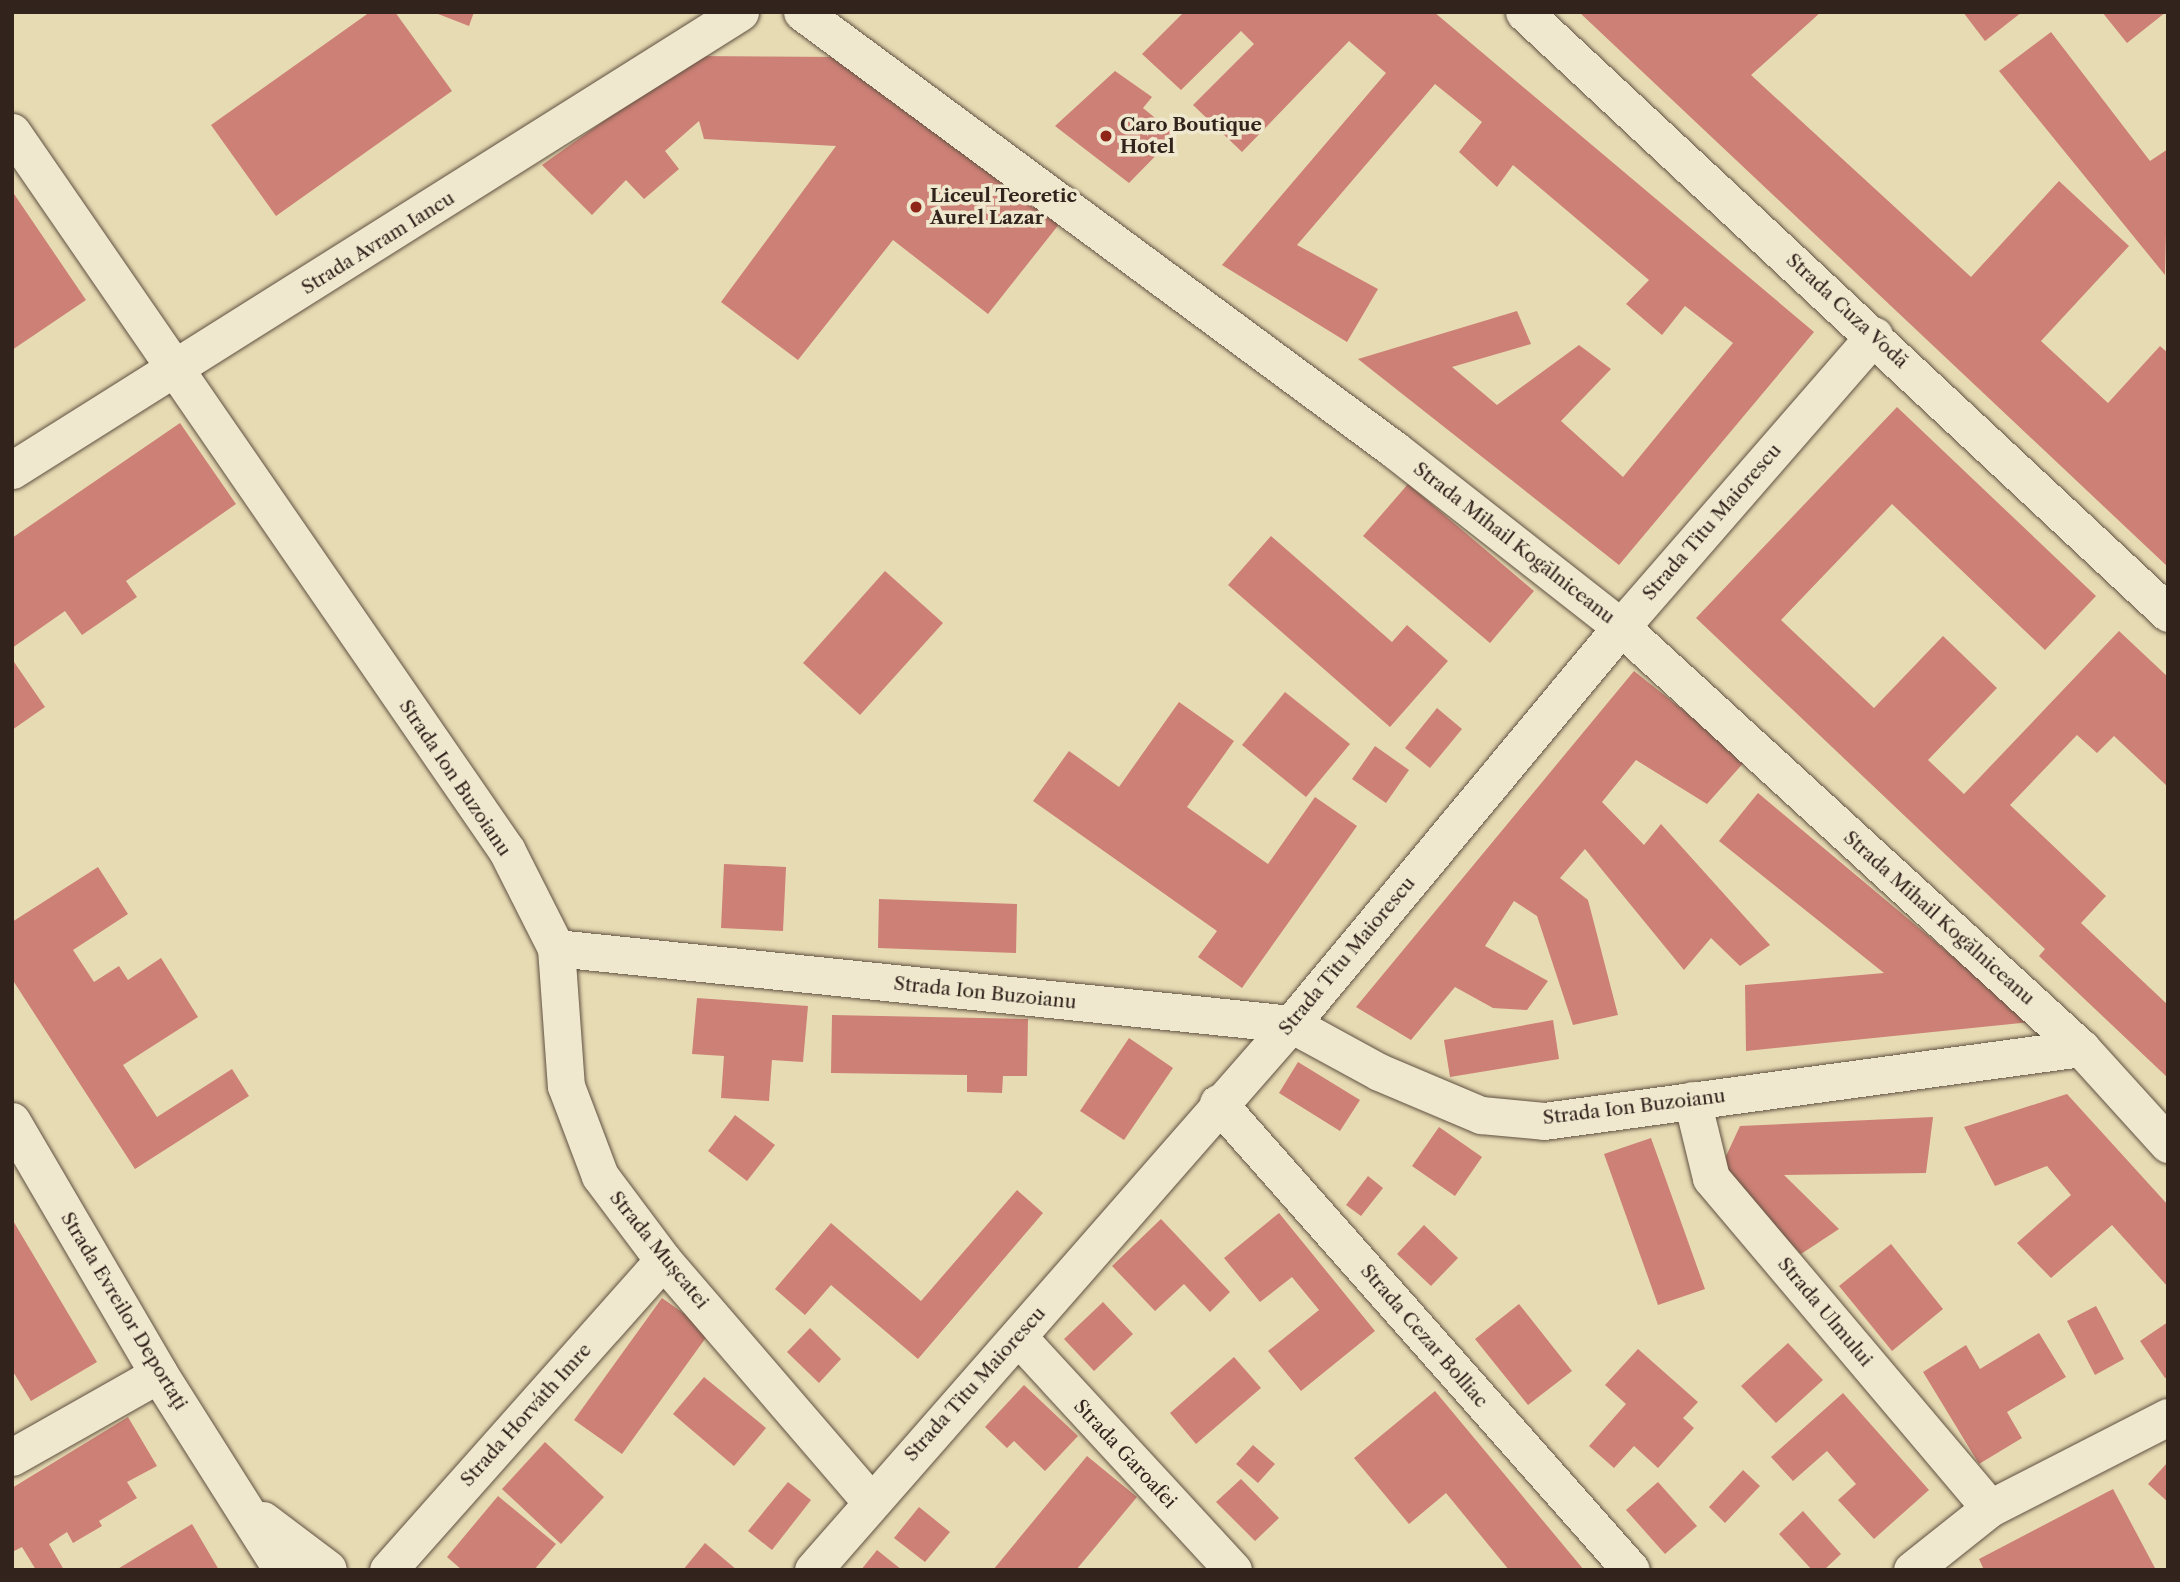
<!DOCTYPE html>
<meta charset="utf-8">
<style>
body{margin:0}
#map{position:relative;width:2180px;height:1582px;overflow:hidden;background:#e7dbb3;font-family:"Libre Caslon Text",serif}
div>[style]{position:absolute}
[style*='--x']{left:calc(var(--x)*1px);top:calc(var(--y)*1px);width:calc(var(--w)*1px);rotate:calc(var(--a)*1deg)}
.building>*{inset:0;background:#cd8075}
.roads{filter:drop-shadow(0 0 2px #605142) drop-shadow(0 0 2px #605142)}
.street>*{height:37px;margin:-18.5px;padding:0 18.5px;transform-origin:18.5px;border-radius:18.5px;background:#efe8ce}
.secondary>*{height:38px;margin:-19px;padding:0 19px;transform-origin:19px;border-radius:19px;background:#efe8ce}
.dots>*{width:19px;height:19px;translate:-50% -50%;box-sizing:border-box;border:4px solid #efe8ce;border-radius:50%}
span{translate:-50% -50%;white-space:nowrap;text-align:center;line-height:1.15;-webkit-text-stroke:7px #efe8ce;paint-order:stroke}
.poi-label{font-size:19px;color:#33231d;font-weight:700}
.left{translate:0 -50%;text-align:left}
.street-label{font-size:19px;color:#33231d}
.frame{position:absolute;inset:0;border:14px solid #33231d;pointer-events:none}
</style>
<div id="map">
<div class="building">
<i style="clip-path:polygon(370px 12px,395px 12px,452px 91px,276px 216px,211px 125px)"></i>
<i style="clip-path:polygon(433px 12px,474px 12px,469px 26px)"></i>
<i style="clip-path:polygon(1184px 12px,1434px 12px,1814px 332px,1619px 565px,1358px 359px,1517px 311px,1531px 344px,1452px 367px,1497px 405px,1579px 345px,1611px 369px,1561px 421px,1623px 477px,1733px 343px,1685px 306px,1662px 335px,1626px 304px,1649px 280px,1513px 165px,1497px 187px,1459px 152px,1482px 122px,1435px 84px,1297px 245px,1378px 289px,1347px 342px,1222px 265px,1386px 73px,1349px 41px,1242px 152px,1193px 105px,1254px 44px,1241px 31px,1181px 90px,1142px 54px)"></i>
<i style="clip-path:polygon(1579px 12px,1821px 12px,1751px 75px,1971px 277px,2059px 181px,2129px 246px,2041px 341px,2108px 403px,2160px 346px,2168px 353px,2168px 567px)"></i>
<i style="clip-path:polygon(1963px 12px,2022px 12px,1985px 41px)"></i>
<i style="clip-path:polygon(2102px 12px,2166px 12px,2127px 43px)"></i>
<i style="clip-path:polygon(2051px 32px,2150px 161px,2168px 149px,2165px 275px,1999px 71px)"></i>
<i style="clip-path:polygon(695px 56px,846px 57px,1060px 223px,988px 314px,893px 240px,798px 360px,721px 302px,836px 146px,704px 139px,699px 121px,665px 151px,679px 169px,644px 199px,626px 180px,592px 215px,542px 165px)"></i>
<i style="clip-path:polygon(1115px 71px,1152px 97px,1143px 108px,1176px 135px,1129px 183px,1055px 126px)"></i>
<i style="clip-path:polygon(12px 191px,86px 300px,12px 350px)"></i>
<i style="clip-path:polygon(1897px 407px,2096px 596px,2045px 650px,1892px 504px,1781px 620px,1874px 708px,1943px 636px,1997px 688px,1928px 760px,1964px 794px,2119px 631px,2168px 677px,2168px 787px,2114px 736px,2097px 753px,2077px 735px,2010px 805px,2106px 896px,2081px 923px,2168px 1005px,2168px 1078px,2039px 956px,2045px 949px,1696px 618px)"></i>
<i style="clip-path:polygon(180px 423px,236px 504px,126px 581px,137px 597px,82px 635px,65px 611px,12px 648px,12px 538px)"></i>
<i style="clip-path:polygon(1408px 484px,1534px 591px,1490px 643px,1363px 536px)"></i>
<i style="clip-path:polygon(1271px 536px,1392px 642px,1407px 625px,1448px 661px,1390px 727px,1228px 585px)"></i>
<i style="clip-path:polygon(885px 571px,943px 623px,860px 715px,803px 663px)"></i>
<i style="clip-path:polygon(12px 659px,45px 707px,12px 730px)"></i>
<i style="clip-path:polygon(1634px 671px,1746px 760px,1707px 804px,1636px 760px,1602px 802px,1644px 845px,1661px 824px,1770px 945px,1740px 966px,1711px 938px,1684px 970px,1585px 849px,1560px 878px,1588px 900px,1618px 1015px,1573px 1025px,1537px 916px,1514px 901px,1485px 946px,1548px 981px,1527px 1010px,1493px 1008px,1455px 987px,1411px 1040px,1356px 1007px)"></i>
<i style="clip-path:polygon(1285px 692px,1350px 744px,1306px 797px,1242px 745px)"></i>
<i style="clip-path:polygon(1179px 702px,1234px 741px,1187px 807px,1268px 864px,1315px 797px,1357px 826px,1242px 988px,1198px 957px,1217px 931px,1033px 801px,1069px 751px,1119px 787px)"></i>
<i style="clip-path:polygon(1437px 708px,1462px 729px,1430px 768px,1405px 748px)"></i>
<i style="clip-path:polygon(1375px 746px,1409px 770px,1386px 803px,1352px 779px)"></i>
<i style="clip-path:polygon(1758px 793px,2031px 1022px,1746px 1051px,1745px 985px,1884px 973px,1719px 841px)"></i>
<i style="clip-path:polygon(724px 864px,786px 867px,783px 931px,721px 928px)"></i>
<i style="clip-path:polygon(98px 867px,128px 914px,73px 950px,94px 982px,119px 966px,128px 980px,161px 958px,198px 1017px,123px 1065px,157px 1117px,232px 1069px,249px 1096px,135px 1169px,12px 979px,12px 922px)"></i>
<i style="clip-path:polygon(879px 899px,1017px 904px,1016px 953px,878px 948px)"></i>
<i style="clip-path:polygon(697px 998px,808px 1006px,803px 1062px,772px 1060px,769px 1101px,721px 1098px,724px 1056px,692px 1054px)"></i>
<i style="clip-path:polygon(832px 1015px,1028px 1019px,1027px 1076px,1003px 1076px,1002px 1093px,967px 1092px,967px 1075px,831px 1073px)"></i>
<i style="clip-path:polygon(1553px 1020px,1559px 1059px,1450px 1077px,1444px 1040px)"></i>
<i style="clip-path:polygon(1129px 1038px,1173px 1068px,1124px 1140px,1080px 1111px)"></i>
<i style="clip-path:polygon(1298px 1062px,1360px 1100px,1340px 1131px,1279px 1093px)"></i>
<i style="clip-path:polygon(2067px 1094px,2168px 1205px,2168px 1287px,2112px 1225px,2051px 1278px,2017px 1243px,2071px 1195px,2047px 1166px,1995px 1186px,1964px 1127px)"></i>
<i style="clip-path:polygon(735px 1115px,775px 1145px,747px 1181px,708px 1151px)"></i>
<i style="clip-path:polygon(1933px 1117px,1926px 1173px,1784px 1175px,1839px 1229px,1801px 1254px,1720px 1169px,1740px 1126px)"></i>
<i style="clip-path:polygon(1439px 1127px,1482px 1157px,1455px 1196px,1412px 1166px)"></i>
<i style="clip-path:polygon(1651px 1138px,1705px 1289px,1658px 1305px,1604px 1154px)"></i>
<i style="clip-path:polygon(1368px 1176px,1383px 1188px,1361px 1216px,1346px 1205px)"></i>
<i style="clip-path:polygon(1017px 1190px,1043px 1213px,918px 1359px,831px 1285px,805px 1315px,775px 1289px,831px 1223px,921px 1301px)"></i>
<i style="clip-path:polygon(1279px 1213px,1375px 1331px,1301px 1391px,1268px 1351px,1319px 1310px,1292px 1277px,1260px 1302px,1224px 1258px)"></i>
<i style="clip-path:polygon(12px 1219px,97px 1362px,31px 1401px,12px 1370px)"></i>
<i style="clip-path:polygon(1161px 1219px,1230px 1292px,1210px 1312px,1184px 1284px,1155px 1311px,1112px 1266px)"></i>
<i style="clip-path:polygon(1424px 1225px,1458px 1258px,1431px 1286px,1397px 1254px)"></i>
<i style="clip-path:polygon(1891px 1244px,1943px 1309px,1892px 1351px,1839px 1286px)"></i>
<i style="clip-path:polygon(662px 1298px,710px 1332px,622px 1454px,574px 1420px)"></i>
<i style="clip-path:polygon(1103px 1302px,1133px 1334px,1094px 1371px,1064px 1339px)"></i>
<i style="clip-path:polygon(1519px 1304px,1572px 1371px,1528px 1405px,1475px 1339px)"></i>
<i style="clip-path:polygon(2096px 1306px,2124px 1359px,2095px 1375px,2067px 1321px)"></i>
<i style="clip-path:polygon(2168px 1322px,2168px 1377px,2165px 1378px,2140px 1341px)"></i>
<i style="clip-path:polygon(810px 1328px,841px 1359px,819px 1383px,787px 1352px)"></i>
<i style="clip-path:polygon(2039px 1333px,2066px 1377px,2007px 1412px,2022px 1438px,1979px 1464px,1923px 1372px,1966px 1345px,1980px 1369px)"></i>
<i style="clip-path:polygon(1788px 1343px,1823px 1380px,1776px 1423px,1741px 1386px)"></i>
<i style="clip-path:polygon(1638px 1349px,1698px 1402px,1683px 1418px,1694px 1428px,1658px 1468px,1634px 1446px,1614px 1468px,1589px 1446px,1626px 1404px,1605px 1385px)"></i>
<i style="clip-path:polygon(1234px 1357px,1261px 1388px,1196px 1444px,1170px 1413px)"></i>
<i style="clip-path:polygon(704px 1377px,766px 1428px,734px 1466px,673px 1414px)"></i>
<i style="clip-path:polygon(1024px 1385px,1078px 1436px,1045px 1471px,1014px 1441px,1007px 1448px,985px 1427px)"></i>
<i style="clip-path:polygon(1435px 1391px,1584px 1570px,1509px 1570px,1446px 1493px,1409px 1524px,1354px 1458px)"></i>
<i style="clip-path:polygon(1843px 1393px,1929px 1490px,1874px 1539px,1838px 1500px,1856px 1484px,1827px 1451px,1793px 1481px,1771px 1457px)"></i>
<i style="clip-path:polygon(128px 1417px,157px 1466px,127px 1482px,137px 1498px,99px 1521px,102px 1526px,73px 1543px,67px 1532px,49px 1544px,64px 1570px,36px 1570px,22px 1547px,12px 1552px,12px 1488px)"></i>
<i style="clip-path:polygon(545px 1442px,604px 1497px,561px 1544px,502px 1489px)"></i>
<i style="clip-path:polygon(1253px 1445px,1275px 1464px,1258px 1483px,1236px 1464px)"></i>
<i style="clip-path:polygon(1087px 1456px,1137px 1497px,1076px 1570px,993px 1570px)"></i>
<i style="clip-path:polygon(2168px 1462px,2168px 1502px,2148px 1484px)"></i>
<i style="clip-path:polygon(1743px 1470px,1760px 1486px,1725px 1523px,1709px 1507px)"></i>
<i style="clip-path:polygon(1241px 1479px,1279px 1518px,1255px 1541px,1216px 1502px)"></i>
<i style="clip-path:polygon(788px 1482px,811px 1500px,772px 1550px,748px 1531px)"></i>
<i style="clip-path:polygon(1658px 1482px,1697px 1526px,1665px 1554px,1626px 1510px)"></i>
<i style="clip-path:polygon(2113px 1489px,2156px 1570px,1984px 1570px,1979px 1559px)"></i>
<i style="clip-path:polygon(498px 1496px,556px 1544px,534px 1570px,462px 1570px,447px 1557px)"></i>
<i style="clip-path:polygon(919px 1507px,950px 1532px,925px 1562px,894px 1538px)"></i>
<i style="clip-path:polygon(1803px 1511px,1841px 1554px,1824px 1570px,1812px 1570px,1779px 1534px)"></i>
<i style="clip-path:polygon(192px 1524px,219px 1570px,116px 1570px)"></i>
<i style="clip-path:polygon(705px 1543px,737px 1570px,683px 1570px)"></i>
<i style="clip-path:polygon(877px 1550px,902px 1570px,861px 1570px)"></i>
</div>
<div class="roads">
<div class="street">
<i style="--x:802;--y:12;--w:737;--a:36.45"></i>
<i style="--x:1395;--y:450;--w:287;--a:38.1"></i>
<i style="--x:1621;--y:627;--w:624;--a:42.47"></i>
<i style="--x:2081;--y:1048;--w:130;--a:47.8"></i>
<i style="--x:1524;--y:12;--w:881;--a:43.02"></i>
<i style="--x:12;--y:132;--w:873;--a:55.45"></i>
<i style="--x:507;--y:851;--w:109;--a:63.2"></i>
<i style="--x:556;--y:948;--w:739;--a:5.9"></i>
<i style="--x:1291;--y:1024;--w:100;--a:28.6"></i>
<i style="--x:1379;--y:1072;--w:111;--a:22.9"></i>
<i style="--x:1481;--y:1115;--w:63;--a:5.4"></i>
<i style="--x:1544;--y:1121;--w:542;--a:-7.74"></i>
<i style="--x:12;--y:470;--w:860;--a:-32.17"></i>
<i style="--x:556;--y:948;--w:138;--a:85.9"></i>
<i style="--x:566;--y:1086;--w:96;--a:69.3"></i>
<i style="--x:600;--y:1176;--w:105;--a:53.1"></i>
<i style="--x:663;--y:1260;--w:318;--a:49.3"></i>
<i style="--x:1692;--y:1100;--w:80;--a:76.3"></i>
<i style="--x:1711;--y:1178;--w:432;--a:49.8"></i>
<i style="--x:1218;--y:1103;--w:623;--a:48.51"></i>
<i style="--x:1018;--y:1337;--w:317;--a:47.3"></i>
<i style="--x:12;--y:1457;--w:169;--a:-29.5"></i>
<i style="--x:388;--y:1570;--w:414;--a:-48.4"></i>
<i style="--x:813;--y:1570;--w:726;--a:-48.8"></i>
<i style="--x:1291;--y:1024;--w:516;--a:-50.27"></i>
<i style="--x:1621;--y:627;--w:386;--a:-49"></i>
<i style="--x:1912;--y:1570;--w:100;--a:-38.5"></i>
<i style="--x:1990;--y:1508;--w:200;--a:-27.1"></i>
</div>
<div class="secondary">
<i style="--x:12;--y:1122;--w:292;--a:59.7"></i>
<i style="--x:159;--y:1374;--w:232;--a:57.7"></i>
<i style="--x:263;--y:1521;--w:81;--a:37"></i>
</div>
</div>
<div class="dots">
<i style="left:1106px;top:136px;background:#8f2418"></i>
<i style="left:916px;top:207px;background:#8f2418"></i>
</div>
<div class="poi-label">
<span class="left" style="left:1120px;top:136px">Caro Boutique<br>Hotel</span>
<span class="left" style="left:930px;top:207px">Liceul Teoretic<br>Aurel Lazar</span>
</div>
<div class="street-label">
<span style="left:378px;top:243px;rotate:-32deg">Strada Avram Iancu</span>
<span style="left:1847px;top:311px;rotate:43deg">Strada Cuza Vodă</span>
<span style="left:1712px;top:522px;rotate:-49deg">Strada Titu Maiorescu</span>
<span style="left:1514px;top:543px;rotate:38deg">Strada Mihail Kogălniceanu</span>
<span style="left:455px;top:778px;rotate:56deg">Strada Ion Buzoianu</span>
<span style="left:1939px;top:918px;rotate:42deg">Strada Mihail Kogălniceanu</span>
<span style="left:1347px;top:956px;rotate:-50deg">Strada Titu Maiorescu</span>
<span style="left:985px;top:993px;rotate:6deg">Strada Ion Buzoianu</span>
<span style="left:1634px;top:1107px;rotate:-7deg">Strada Ion Buzoianu</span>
<span style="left:659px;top:1250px;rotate:51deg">Strada Mușcatei</span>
<span style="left:124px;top:1311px;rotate:59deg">Strada Evreilor Deportaţi</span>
<span style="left:1825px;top:1312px;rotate:50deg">Strada Ulmului</span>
<span style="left:1424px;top:1336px;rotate:49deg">Strada Cezar Bolliac</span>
<span style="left:975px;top:1384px;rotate:-48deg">Strada Titu Maiorescu</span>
<span style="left:526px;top:1415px;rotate:-48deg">Strada Horváth Imre</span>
<span style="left:1125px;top:1454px;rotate:47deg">Strada Garoafei</span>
</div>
<div class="frame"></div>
</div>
